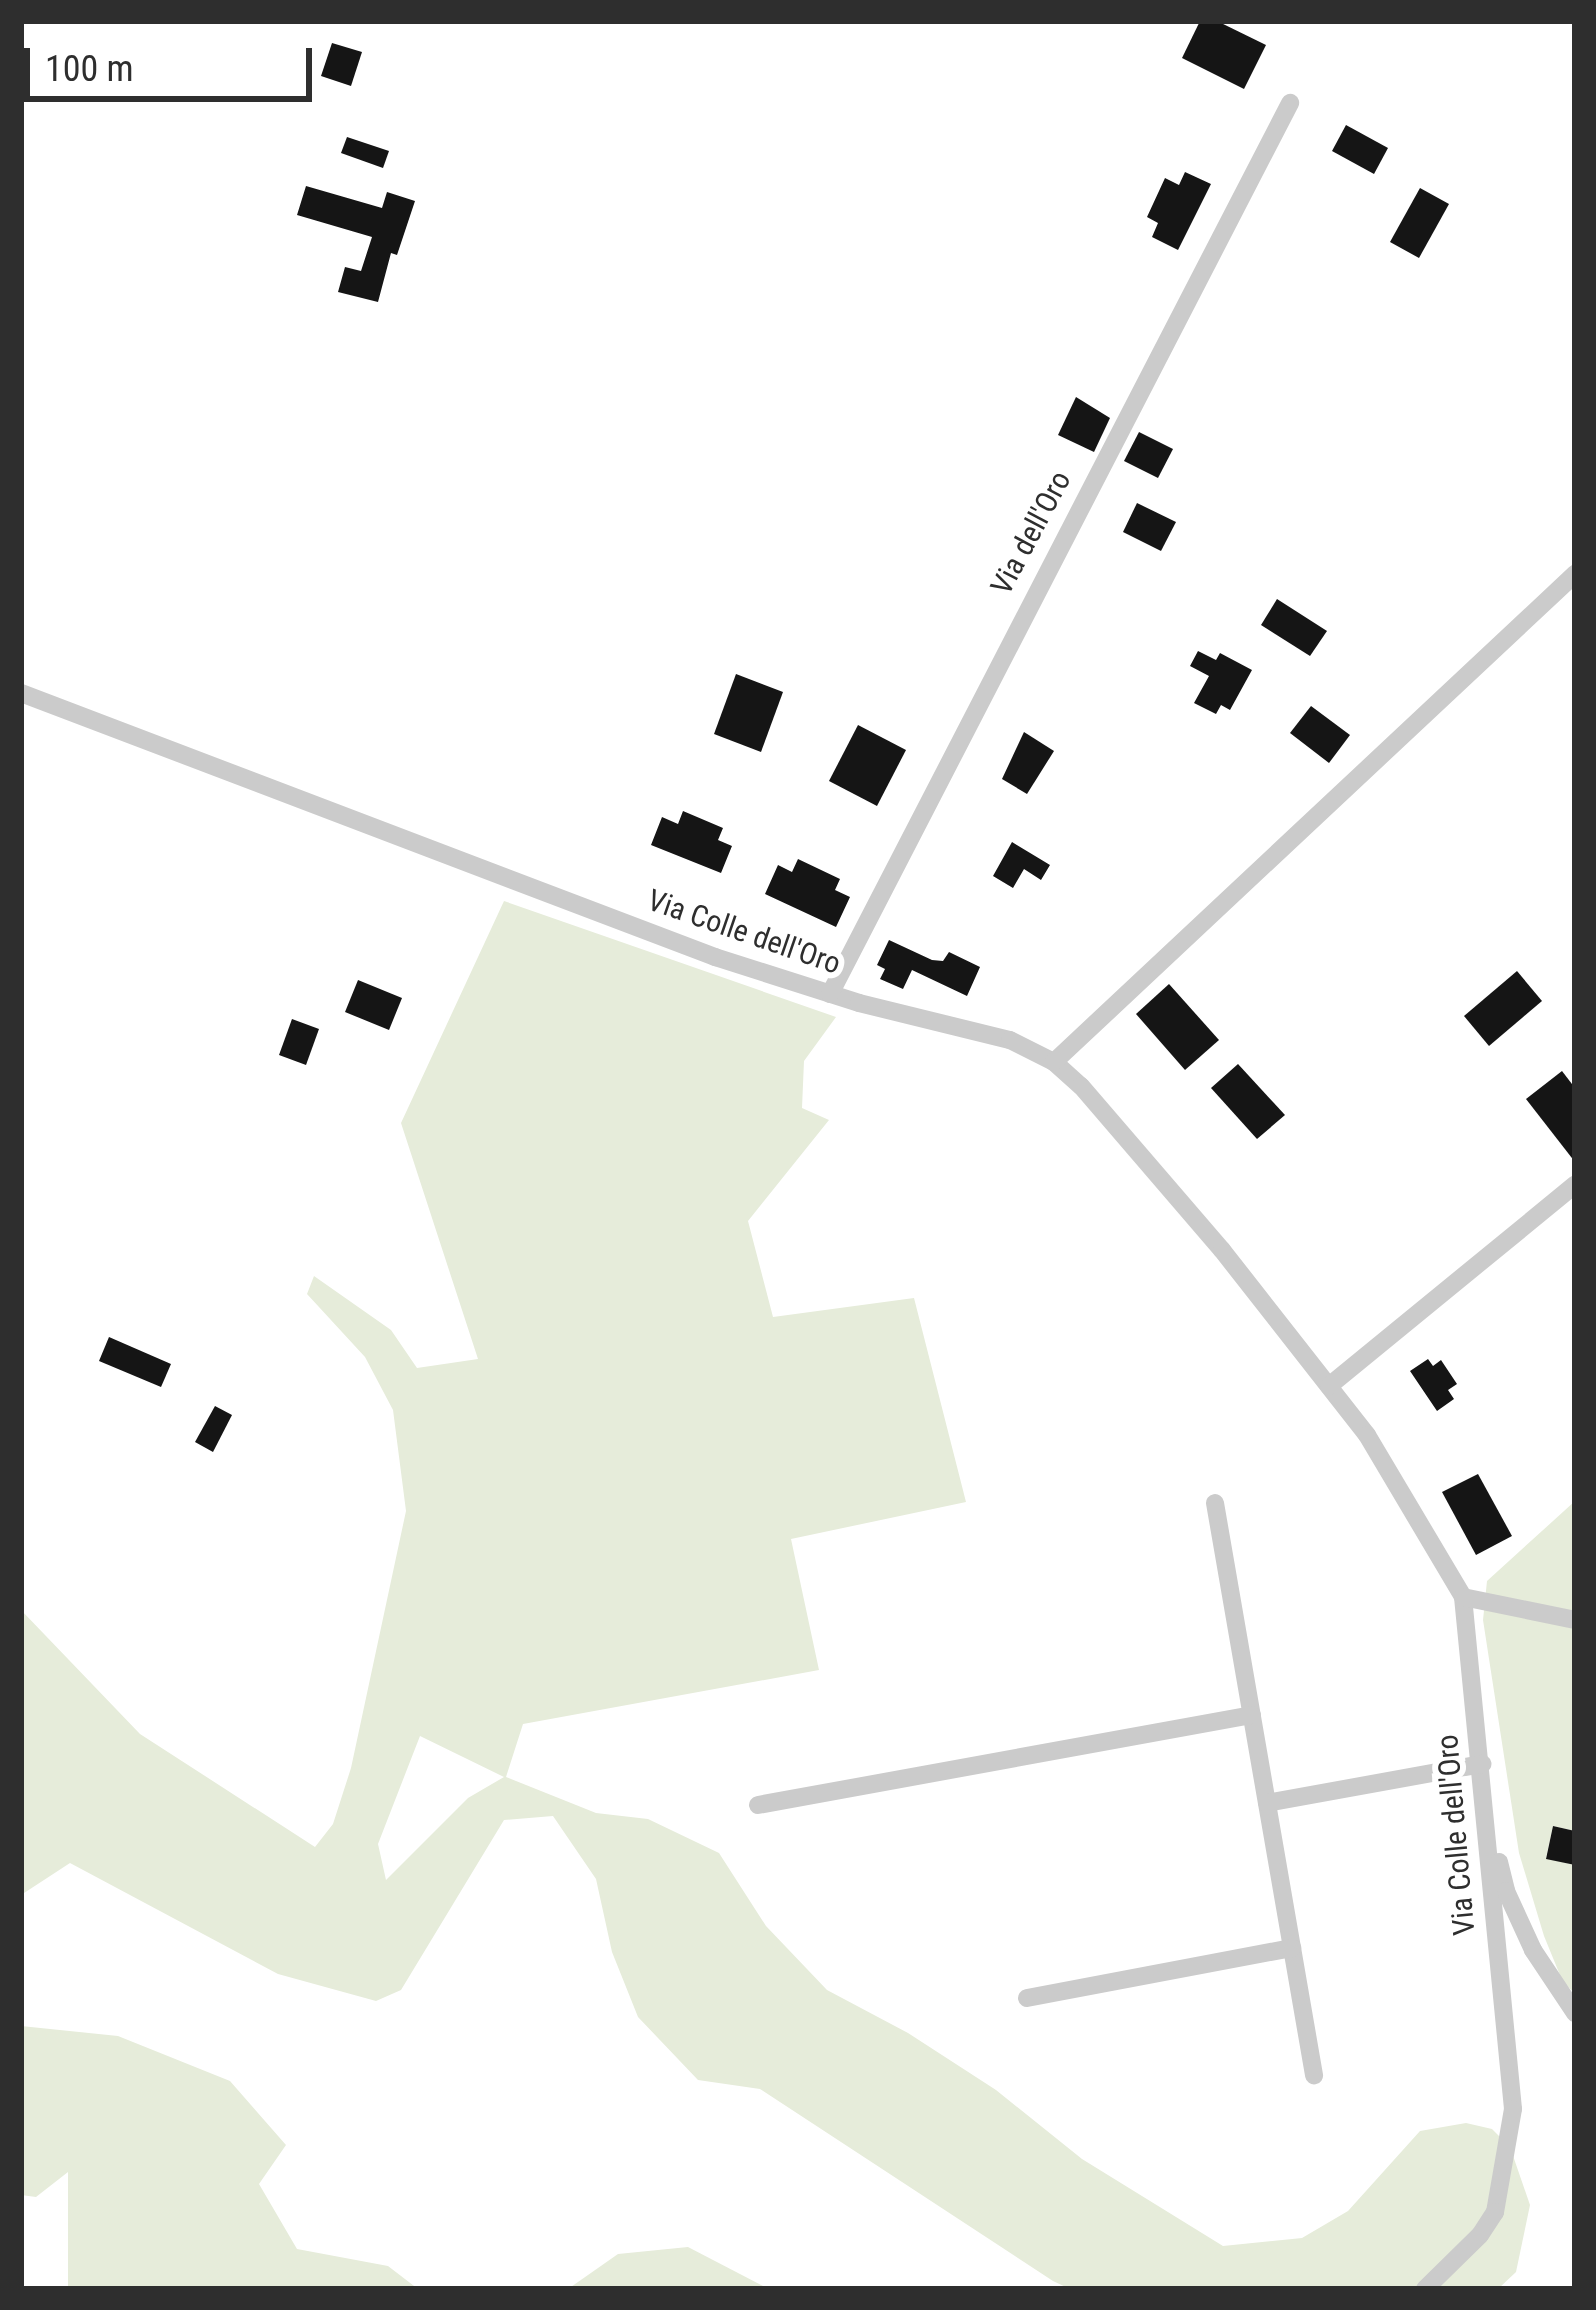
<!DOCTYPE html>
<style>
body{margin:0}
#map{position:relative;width:1596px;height:2310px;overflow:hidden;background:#fff;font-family:"Roboto Condensed",sans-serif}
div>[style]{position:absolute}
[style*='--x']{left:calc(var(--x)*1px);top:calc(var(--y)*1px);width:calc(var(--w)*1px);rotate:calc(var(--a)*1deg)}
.green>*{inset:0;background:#e6ecda}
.building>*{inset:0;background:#151515}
.street>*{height:18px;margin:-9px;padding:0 9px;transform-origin:9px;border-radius:9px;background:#cbcbcb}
span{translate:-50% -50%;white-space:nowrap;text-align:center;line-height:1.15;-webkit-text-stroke:12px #fff;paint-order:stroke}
.street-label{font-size:30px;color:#2e2e2e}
.frame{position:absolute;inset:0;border:24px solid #2e2e2e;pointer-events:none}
.scale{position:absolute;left:24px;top:48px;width:288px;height:54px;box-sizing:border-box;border:6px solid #2e2e2e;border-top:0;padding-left:15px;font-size:36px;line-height:42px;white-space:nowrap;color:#2e2e2e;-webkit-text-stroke:9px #fff;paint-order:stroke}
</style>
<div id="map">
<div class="green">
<i style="clip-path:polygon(evenodd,504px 901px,836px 1017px,804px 1061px,802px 1108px,829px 1120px,748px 1221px,773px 1317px,914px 1298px,966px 1502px,791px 1539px,819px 1670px,523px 1724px,506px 1777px,596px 1813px,648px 1819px,719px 1853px,766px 1926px,827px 1990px,908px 2033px,996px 2090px,1082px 2159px,1223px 2246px,1302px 2238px,1348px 2211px,1420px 2131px,1466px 2123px,1492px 2129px,1510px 2147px,1530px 2205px,1516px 2272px,1498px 2289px,1070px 2289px,1053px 2281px,760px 2089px,698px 2080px,638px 2017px,612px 1952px,596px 1879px,553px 1816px,504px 1820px,401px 1990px,376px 2001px,278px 1974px,70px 1863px,21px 1895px,21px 1610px,140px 1734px,315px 1847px,333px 1824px,351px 1768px,406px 1511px,393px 1410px,365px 1357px,307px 1294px,314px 1276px,391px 1330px,417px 1368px,478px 1359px,401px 1123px,504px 901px,420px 1736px,504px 1777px,468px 1798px,386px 1880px,378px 1844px,420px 1736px)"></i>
<i style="clip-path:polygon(1575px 1501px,1575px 1831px,1553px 1826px,1546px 1858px,1575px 1865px,1575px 1994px,1562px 1980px,1544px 1936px,1519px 1853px,1483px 1620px,1487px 1581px)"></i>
<i style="clip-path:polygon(21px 2026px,118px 2036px,230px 2081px,286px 2145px,259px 2184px,297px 2249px,388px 2266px,418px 2289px,68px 2289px,68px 2172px,36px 2197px,21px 2195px)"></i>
<i style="clip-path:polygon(688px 2247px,769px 2289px,568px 2289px,618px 2254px)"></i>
</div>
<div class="building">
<i style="clip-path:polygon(1200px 21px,1217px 21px,1266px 45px,1244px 89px,1182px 58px)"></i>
<i style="clip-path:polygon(332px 43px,362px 52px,351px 86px,321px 76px)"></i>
<i style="clip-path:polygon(1346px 125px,1388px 148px,1374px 174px,1332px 151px)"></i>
<i style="clip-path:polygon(347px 137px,389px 151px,383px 168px,341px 153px)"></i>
<i style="clip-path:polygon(1185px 172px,1211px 184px,1178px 250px,1152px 237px,1158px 223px,1147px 217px,1165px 178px,1179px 185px)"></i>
<i style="clip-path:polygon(306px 186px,382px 208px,387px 192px,415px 201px,397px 255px,391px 253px,378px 302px,338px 292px,345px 267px,361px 271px,372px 237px,297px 215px)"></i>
<i style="clip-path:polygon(1420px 188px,1449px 204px,1419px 258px,1390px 242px)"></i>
<i style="clip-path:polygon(1076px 397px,1110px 418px,1094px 452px,1058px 435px)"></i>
<i style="clip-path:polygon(1139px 432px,1173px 449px,1158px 478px,1124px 461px)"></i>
<i style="clip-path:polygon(1137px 503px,1176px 522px,1161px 551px,1123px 532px)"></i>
<i style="clip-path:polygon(1277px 599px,1327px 631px,1310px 656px,1261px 625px)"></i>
<i style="clip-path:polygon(1198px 651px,1216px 660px,1220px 653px,1252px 670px,1230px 710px,1221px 705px,1216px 714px,1194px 703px,1209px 676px,1190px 666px)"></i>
<i style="clip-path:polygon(736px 674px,783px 692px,761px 752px,714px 734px)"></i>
<i style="clip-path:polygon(1311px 706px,1350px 735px,1329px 763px,1290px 733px)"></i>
<i style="clip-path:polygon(858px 725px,906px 750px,877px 806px,829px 781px)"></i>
<i style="clip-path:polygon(1024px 732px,1054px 751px,1027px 794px,1002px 779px)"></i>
<i style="clip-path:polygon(683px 811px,723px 828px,718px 840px,732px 846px,721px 873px,651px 845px,662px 817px,678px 824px)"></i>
<i style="clip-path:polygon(1012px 842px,1050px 865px,1041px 880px,1024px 869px,1013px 888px,993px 876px)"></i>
<i style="clip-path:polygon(798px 859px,840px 879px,835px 890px,850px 897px,836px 927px,765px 894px,778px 865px,792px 872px)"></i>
<i style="clip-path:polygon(889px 940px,932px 960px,943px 961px,949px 952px,980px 967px,967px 996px,912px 970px,903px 989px,880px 979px,885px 969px,877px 965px)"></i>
<i style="clip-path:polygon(1517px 971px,1542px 1001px,1489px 1046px,1464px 1016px)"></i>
<i style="clip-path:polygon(358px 980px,402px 998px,389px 1030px,345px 1012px)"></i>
<i style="clip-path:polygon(1169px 984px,1219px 1040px,1185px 1070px,1136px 1014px)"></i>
<i style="clip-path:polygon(292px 1019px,319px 1029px,306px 1065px,279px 1055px)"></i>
<i style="clip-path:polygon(1238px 1064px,1285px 1115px,1257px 1139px,1211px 1088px)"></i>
<i style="clip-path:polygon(1562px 1071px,1575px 1088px,1575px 1162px,1526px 1099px)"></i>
<i style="clip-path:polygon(109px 1337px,171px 1364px,161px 1387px,99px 1361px)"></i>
<i style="clip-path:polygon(1428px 1359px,1433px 1366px,1441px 1360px,1457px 1384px,1448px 1390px,1454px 1399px,1437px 1411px,1410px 1371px)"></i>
<i style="clip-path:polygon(215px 1406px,232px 1415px,213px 1452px,195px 1442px)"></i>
<i style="clip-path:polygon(1478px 1474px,1512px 1536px,1476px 1555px,1442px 1492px)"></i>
<i style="clip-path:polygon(1553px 1826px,1575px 1831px,1575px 1865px,1546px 1859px)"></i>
</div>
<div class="street">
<i style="--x:21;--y:693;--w:743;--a:20.83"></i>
<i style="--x:715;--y:957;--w:151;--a:17.7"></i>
<i style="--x:859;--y:1003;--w:155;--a:13.8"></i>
<i style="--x:1010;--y:1040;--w:49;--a:26.6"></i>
<i style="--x:1054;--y:1062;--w:36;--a:42"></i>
<i style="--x:1081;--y:1086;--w:216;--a:49.3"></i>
<i style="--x:1222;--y:1250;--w:235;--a:51.9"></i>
<i style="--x:1367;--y:1435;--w:188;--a:59.3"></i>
<i style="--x:1463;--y:1597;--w:514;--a:84.42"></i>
<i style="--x:1513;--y:2109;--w:105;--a:99.9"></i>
<i style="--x:1495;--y:2212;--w:27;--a:123"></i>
<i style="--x:1480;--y:2235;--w:77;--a:135.5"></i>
<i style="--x:830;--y:994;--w:1003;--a:-62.69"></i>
<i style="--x:1054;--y:1062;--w:714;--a:-43.13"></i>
<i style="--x:1329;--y:1386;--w:318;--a:-39.3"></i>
<i style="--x:1215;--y:1503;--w:581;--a:80.18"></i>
<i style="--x:1463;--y:1597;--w:114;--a:11.6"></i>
<i style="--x:1267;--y:1803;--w:219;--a:-10.3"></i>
<i style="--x:758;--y:1805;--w:502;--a:-10.33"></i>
<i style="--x:1499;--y:1862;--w:30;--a:76"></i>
<i style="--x:1506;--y:1891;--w:65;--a:65.4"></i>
<i style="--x:1533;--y:1950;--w:76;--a:56.3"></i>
<i style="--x:1027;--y:1998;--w:270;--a:-10.7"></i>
</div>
<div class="street-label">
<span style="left:1031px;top:533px;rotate:-62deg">Via dell'Oro</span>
<span style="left:744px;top:932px;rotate:19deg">Via Colle dell'Oro</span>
<span style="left:1456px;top:1835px;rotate:-95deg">Via Colle dell'Oro</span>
</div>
<div class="frame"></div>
<div class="scale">100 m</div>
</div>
